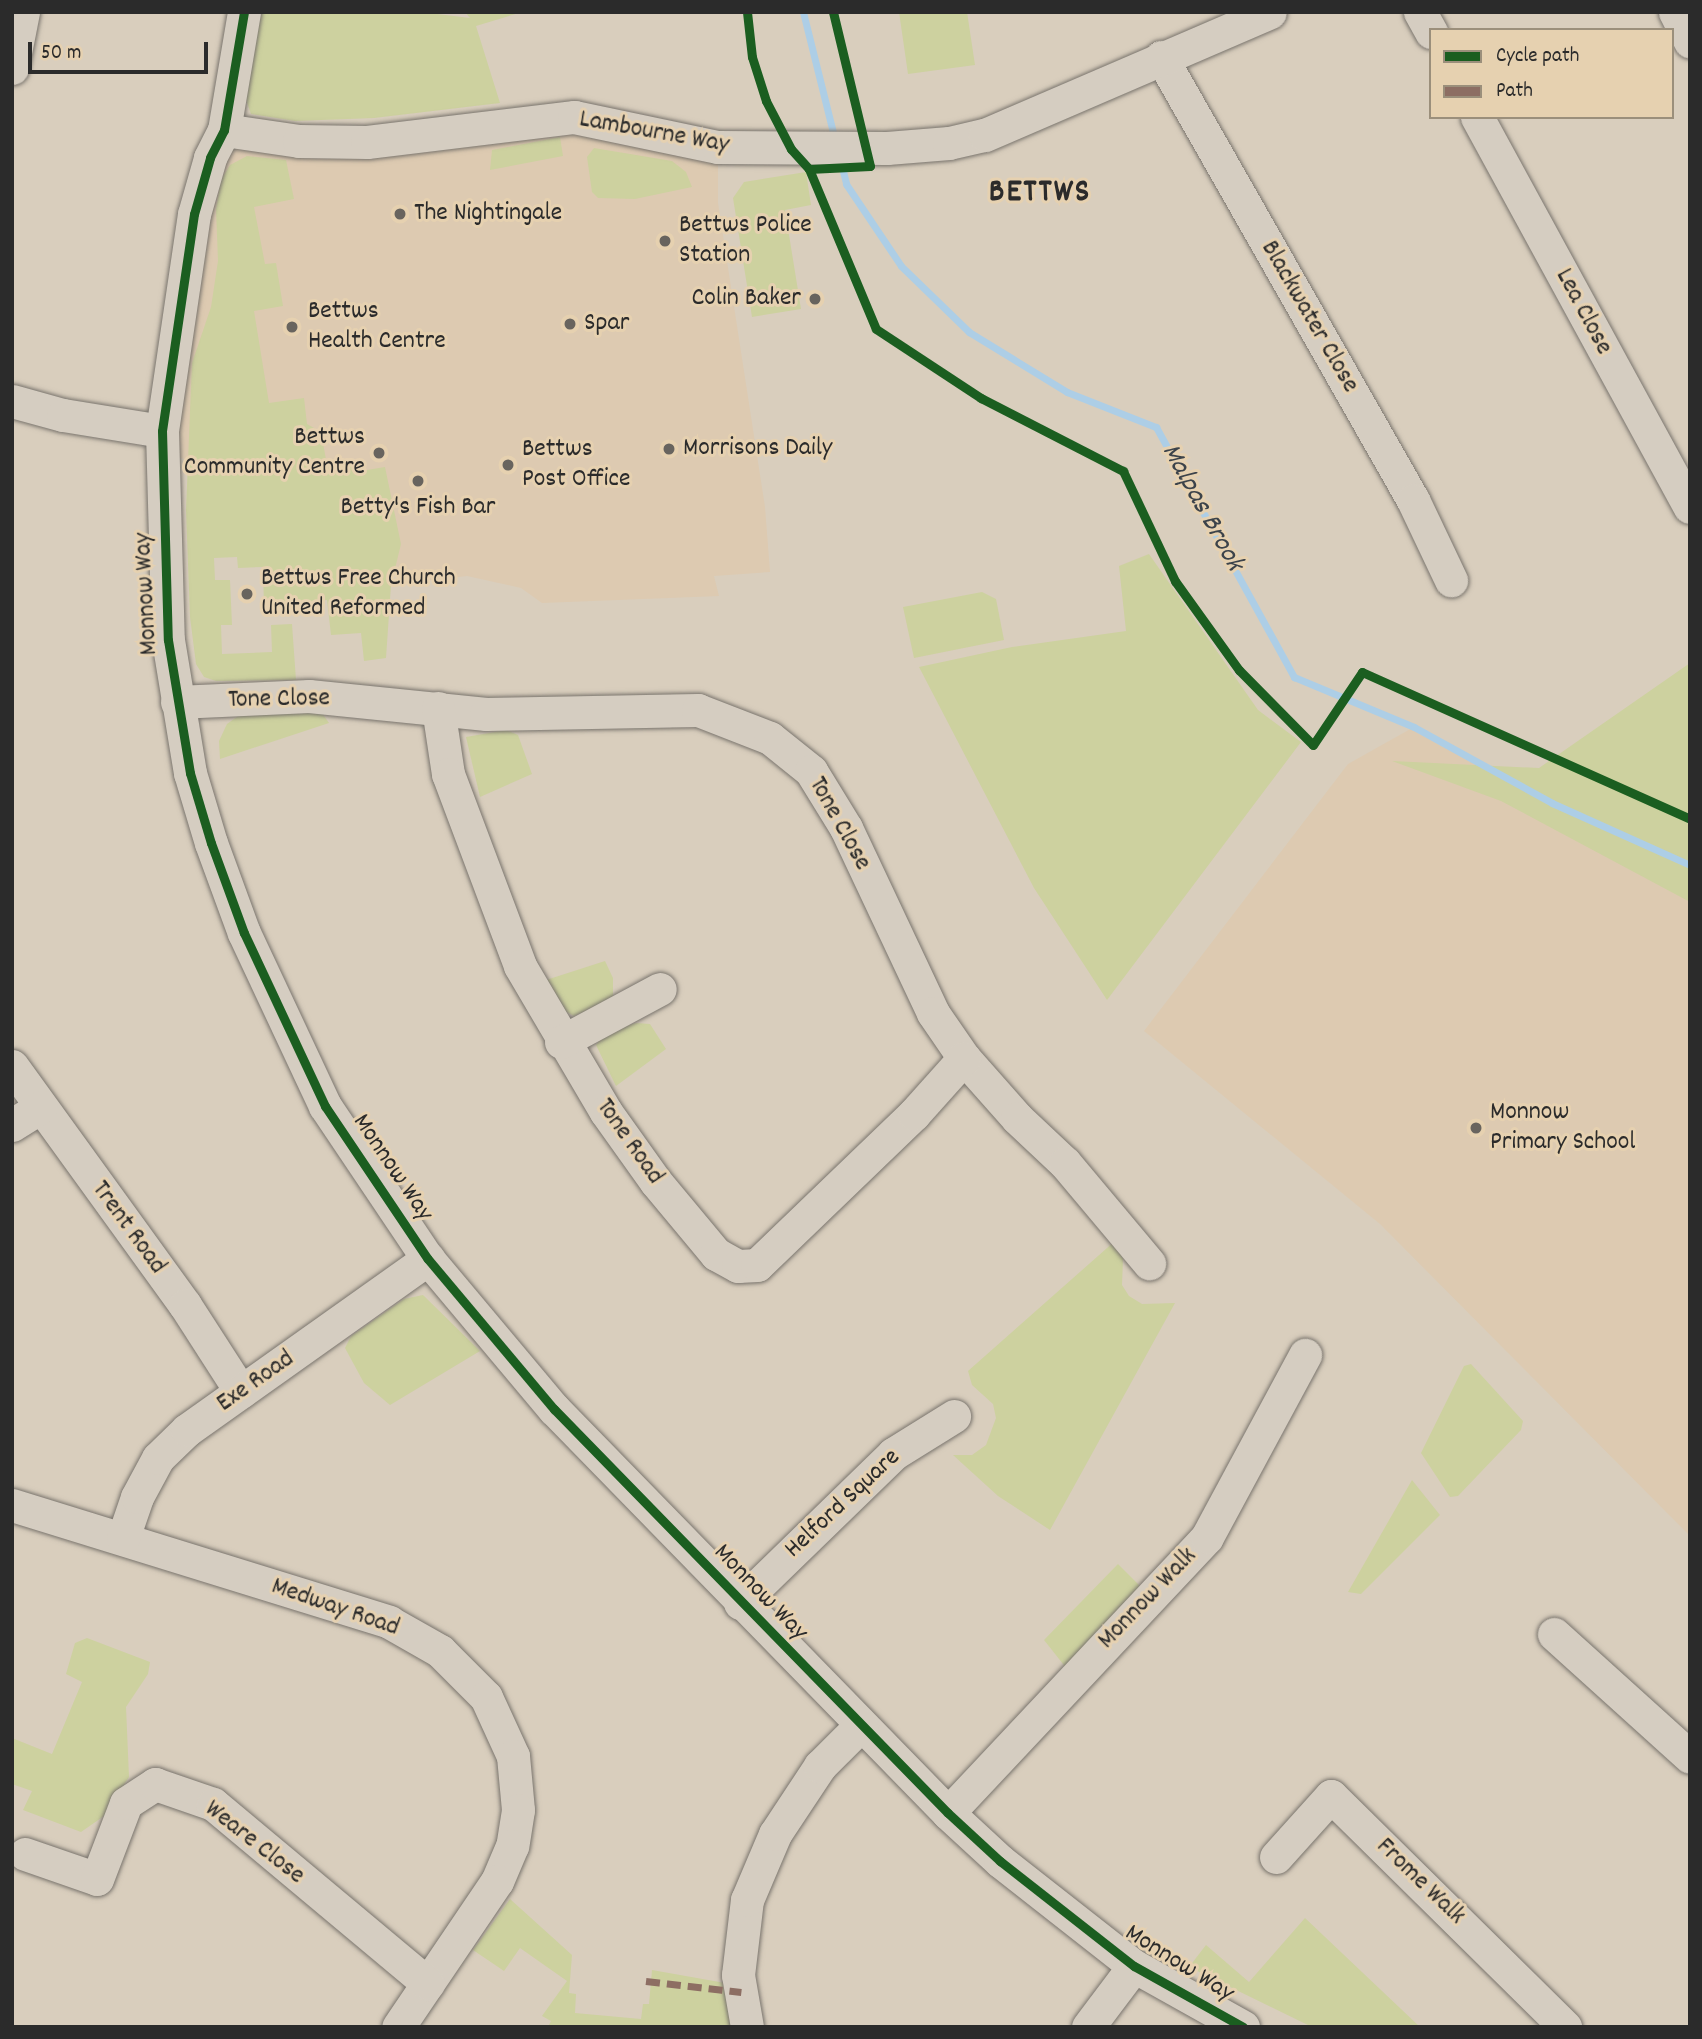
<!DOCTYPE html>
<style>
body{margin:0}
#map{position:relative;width:1702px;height:2039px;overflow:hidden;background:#d9cebd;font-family:Dekko,sans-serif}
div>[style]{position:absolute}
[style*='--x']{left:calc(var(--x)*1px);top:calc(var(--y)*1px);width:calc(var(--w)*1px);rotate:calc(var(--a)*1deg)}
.built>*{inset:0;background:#ddcab1}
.green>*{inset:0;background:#cdd19f}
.stream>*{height:7px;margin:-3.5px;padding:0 3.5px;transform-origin:3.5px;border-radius:3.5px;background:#adcee6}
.roads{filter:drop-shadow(0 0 2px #79746d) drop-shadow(0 0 2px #79746d)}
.minor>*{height:33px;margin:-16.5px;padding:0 16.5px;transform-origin:16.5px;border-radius:16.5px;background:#d5cdc1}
.quiet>*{height:7px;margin-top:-3.5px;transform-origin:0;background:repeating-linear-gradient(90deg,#8d6e63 0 14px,transparent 0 21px)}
.cycleway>*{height:9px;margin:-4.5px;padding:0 4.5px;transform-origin:4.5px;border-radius:4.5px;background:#1b5e20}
.dots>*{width:19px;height:19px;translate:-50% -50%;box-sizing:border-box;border:4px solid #e6d1b0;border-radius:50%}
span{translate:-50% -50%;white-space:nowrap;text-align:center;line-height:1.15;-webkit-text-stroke:6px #e6d1b0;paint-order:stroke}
.street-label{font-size:26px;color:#2b2b2b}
.poi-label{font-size:26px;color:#2b2b2b}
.left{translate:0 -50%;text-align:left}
.right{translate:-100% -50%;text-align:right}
.water-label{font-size:28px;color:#3c434a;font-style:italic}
.district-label{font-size:33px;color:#2b2b2b;font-weight:700;letter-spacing:2px}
.frame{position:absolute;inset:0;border:14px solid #2b2b2b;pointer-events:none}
.legend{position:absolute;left:1429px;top:28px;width:245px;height:91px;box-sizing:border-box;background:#e6d1b0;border:2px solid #9b8f7b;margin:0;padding:9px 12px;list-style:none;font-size:21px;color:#2b2b2b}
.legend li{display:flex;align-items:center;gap:14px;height:35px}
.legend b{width:35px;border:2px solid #9b8f7b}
.scale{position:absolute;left:28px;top:42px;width:180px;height:32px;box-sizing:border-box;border:4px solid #2b2b2b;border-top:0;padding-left:9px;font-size:21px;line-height:24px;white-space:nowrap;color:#2b2b2b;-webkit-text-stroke:5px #e6d1b0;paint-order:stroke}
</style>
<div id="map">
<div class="built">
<i style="clip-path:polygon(574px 117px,718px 147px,718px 203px,765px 507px,770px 572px,714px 576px,719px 596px,542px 603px,521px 588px,467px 576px,408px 583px,165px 449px,210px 158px,250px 136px)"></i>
<i style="clip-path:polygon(1414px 727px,1552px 803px,1690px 865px,1690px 1536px,1380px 1224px,1144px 1031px,1348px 764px)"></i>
</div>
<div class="green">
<i style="clip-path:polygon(262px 12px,421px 12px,470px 18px,465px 12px,522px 12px,476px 26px,500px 103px,374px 118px,295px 121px,251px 114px,245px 97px,247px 68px)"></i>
<i style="clip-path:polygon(899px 12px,967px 12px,975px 65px,908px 74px)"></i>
<i style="clip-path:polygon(560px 137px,563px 156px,490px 170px,492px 150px)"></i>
<i style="clip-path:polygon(594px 148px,672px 161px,686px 172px,692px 187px,635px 199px,598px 198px,592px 192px,587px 157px)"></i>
<i style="clip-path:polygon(247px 156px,286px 160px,294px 199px,254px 207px,265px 264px,276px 263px,283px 306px,254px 311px,269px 403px,304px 398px,307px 424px,321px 432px,327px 465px,353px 460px,355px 472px,385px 467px,401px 544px,391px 585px,386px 658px,364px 661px,361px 633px,331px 635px,327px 600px,264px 608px,263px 567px,238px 568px,237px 557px,214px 558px,215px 580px,230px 580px,232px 625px,221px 625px,222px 654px,272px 652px,271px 625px,292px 624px,296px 680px,216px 681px,204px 677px,196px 664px,190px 617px,186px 510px,192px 363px,211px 307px,218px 261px,216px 209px,221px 180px,230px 165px)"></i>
<i style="clip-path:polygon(806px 172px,811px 205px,785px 210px,801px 309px,752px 317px,733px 198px,744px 182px)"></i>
<i style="clip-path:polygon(1149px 554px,1258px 710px,1301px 742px,1107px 1000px,1034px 888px,919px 667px,1012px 647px,1126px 631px,1119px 566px)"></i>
<i style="clip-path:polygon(982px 592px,996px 599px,1004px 640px,914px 658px,903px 607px)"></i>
<i style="clip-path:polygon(1690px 663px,1690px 902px,1501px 801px,1392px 761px,1539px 768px)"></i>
<i style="clip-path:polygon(280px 711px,322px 713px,329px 723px,220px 759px,219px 741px,227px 724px,238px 716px)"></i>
<i style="clip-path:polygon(506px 730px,518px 735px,532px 774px,480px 797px,466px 737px)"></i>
<i style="clip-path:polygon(605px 961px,613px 978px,613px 999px,574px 1016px,561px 1009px,543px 981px)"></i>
<i style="clip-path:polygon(636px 1023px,650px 1024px,666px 1049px,616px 1086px,596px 1045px,606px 1032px)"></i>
<i style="clip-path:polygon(1124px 1233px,1122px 1285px,1129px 1296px,1142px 1304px,1175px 1303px,1050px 1530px,998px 1496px,953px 1455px,972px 1455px,986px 1445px,996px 1418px,993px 1404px,972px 1385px,968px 1371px)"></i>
<i style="clip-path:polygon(423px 1295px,480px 1351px,390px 1405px,364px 1383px,345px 1348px,351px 1336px,404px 1299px)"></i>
<i style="clip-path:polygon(1471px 1364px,1523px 1421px,1521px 1430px,1458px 1496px,1450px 1497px,1421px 1453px,1464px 1366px)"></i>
<i style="clip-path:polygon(1412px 1480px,1440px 1515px,1361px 1594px,1348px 1592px)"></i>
<i style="clip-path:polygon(1118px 1564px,1144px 1590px,1067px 1669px,1044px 1640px)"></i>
<i style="clip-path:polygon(87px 1638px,150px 1662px,148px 1674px,126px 1707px,129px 1777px,104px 1816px,81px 1832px,23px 1810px,32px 1791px,12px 1784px,12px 1738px,52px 1754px,82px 1682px,66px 1674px,75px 1643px)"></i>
<i style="clip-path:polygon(510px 1899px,572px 1955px,569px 1993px,576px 1994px,575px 2013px,641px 2019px,643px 2004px,649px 2004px,652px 1970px,725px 1983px,735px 2027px,548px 2027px,551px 2021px,542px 2016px,567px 1981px,520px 1948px,504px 1971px,473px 1950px)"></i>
<i style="clip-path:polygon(1305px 1918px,1420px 2027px,1312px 2027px,1189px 1967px,1206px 1945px,1249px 1982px)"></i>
</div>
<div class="stream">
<i style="--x:803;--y:12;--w:132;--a:76"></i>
<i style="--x:839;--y:155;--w:30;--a:76"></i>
<i style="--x:846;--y:184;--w:99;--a:56.1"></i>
<i style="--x:901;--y:266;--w:95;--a:44.1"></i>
<i style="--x:969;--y:332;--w:115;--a:31.5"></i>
<i style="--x:1067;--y:392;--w:96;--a:21.5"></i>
<i style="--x:1156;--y:427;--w:286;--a:61.1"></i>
<i style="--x:1294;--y:677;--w:130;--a:22.6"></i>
<i style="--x:1414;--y:727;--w:158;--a:28.8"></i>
<i style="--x:1552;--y:803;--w:151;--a:24.2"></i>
</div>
<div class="roads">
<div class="minor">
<i style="--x:244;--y:12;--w:120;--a:99.6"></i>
<i style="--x:224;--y:130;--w:31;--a:117"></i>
<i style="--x:210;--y:158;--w:58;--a:105.9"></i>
<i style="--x:194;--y:214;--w:219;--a:98.4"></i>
<i style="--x:162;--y:431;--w:209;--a:88.4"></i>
<i style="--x:168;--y:640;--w:135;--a:80.6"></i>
<i style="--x:190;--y:773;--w:73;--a:73.3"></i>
<i style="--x:211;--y:843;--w:96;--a:69.9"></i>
<i style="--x:244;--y:933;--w:191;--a:64.9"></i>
<i style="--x:325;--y:1106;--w:184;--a:56.1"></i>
<i style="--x:428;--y:1259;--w:196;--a:50"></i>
<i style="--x:554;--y:1409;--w:564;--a:45.72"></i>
<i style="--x:948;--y:1813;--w:71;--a:42.7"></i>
<i style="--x:1000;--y:1861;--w:170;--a:38.1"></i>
<i style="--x:1134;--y:1966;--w:125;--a:29.2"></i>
<i style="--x:1420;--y:12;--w:23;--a:61"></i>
<i style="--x:1675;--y:12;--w:33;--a:63"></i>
<i style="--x:1161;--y:57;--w:510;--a:60.37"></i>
<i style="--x:1413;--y:500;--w:89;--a:64.6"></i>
<i style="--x:12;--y:68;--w:57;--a:-78.9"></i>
<i style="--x:1477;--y:117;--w:444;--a:61.4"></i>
<i style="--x:224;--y:130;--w:76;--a:8.3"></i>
<i style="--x:299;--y:141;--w:68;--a:0.8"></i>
<i style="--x:367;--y:142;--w:209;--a:-6.9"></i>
<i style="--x:574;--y:117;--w:147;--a:11.8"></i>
<i style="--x:718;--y:147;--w:169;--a:0.3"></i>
<i style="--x:887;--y:148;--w:62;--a:-4.6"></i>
<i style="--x:949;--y:143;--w:37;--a:-13"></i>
<i style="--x:985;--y:135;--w:310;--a:-23.3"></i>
<i style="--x:12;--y:401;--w:53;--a:15.4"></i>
<i style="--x:63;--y:415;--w:100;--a:9.2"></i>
<i style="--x:177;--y:702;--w:132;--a:-2.6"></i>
<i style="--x:309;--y:696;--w:178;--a:5.8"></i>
<i style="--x:486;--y:714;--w:212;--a:-1.1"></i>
<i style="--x:698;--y:710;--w:77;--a:21.3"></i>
<i style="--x:770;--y:738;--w:53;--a:38.8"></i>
<i style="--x:811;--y:771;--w:67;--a:58.4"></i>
<i style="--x:846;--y:828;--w:204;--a:64.8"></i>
<i style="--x:933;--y:1013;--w:55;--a:55.4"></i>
<i style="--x:964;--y:1058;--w:80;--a:48.5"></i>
<i style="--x:1017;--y:1118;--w:66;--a:43.2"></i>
<i style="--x:1065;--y:1163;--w:131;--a:50"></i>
<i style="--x:438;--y:708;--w:67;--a:81.4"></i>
<i style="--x:448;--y:774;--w:205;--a:69.4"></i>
<i style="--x:520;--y:966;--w:169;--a:59.5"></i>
<i style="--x:606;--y:1112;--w:86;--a:54.5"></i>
<i style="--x:656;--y:1182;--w:94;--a:50.2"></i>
<i style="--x:716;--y:1254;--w:25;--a:29"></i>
<i style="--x:738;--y:1266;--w:19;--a:-3"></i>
<i style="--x:757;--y:1265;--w:218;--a:-43.9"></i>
<i style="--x:914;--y:1114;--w:75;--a:-48.2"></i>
<i style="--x:561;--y:1042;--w:112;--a:-28.2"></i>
<i style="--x:12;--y:1066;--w:295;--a:54.1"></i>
<i style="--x:185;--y:1305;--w:103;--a:57.2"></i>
<i style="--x:12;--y:1125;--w:34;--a:-32"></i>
<i style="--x:12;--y:1505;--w:395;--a:17.2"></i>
<i style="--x:389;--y:1622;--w:59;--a:29.6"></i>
<i style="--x:440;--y:1651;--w:65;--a:45"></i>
<i style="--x:486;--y:1697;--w:65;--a:65.4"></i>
<i style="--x:513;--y:1756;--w:54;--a:84.7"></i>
<i style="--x:518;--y:1810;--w:36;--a:99"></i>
<i style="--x:512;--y:1846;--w:38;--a:113"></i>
<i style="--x:497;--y:1881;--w:176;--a:124.1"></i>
<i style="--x:123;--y:1538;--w:43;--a:-71.1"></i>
<i style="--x:137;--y:1497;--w:44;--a:-61.7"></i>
<i style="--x:158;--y:1458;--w:40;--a:-44"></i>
<i style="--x:187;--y:1430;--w:296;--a:-35.4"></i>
<i style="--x:740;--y:1603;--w:214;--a:-44.2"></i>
<i style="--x:893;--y:1454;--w:72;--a:-31.9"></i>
<i style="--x:1554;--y:1634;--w:183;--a:42.1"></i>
<i style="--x:948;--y:1813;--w:378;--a:-46.8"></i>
<i style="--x:1207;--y:1537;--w:207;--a:-61.7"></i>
<i style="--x:25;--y:1854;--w:76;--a:19.1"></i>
<i style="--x:97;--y:1879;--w:81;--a:-69.1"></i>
<i style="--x:126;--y:1803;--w:35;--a:-33"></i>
<i style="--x:155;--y:1784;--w:61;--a:19"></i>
<i style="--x:213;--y:1804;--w:280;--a:39.9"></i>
<i style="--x:1276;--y:1857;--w:82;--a:-48"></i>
<i style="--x:1331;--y:1796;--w:329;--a:44.6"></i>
<i style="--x:747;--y:2027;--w:53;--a:-99.8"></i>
<i style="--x:738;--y:1975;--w:76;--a:-83.2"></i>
<i style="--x:747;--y:1900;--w:72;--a:-67"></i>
<i style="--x:775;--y:1834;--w:82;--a:-56.5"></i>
<i style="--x:820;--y:1766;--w:58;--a:-45"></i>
<i style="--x:1088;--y:2027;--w:76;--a:-53"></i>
</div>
</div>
<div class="quiet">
<i style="--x:646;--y:1981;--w:96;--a:6.6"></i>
</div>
<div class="cycleway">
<i style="--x:244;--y:12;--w:120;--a:99.6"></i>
<i style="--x:224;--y:130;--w:31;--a:117"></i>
<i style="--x:210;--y:158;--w:58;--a:105.9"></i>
<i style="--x:194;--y:214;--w:219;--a:98.4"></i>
<i style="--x:162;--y:431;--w:209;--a:88.4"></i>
<i style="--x:168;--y:640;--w:135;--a:80.6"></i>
<i style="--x:190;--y:773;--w:73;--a:73.3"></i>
<i style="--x:211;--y:843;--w:96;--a:69.9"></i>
<i style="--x:244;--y:933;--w:191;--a:64.9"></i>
<i style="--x:325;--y:1106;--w:184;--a:56.1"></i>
<i style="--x:428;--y:1259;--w:196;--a:50"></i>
<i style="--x:554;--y:1409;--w:564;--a:45.72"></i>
<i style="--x:948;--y:1813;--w:71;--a:42.7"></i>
<i style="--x:1000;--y:1861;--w:170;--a:38.1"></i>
<i style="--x:1134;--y:1966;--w:125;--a:29.2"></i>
<i style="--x:747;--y:12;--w:45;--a:83.7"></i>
<i style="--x:752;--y:57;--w:46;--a:72.3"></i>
<i style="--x:766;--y:101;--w:54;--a:62.5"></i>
<i style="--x:791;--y:149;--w:27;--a:48"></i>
<i style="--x:809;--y:169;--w:173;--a:67.3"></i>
<i style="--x:876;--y:329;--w:126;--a:33.3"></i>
<i style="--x:981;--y:398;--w:160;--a:27.2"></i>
<i style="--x:1123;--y:471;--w:122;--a:64.7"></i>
<i style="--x:1175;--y:581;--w:110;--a:54.3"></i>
<i style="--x:1239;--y:670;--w:105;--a:45.4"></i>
<i style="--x:1313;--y:745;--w:88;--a:-56.1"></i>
<i style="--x:1362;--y:672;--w:359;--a:24.1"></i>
<i style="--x:809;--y:169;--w:61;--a:-2.8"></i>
<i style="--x:870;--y:166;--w:158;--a:-103.5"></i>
</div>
<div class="dots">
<i style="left:400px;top:214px;background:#68645e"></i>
<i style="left:665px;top:241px;background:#68645e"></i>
<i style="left:815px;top:299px;background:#68645e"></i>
<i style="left:570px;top:324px;background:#68645e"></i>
<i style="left:292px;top:327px;background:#68645e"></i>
<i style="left:669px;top:449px;background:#68645e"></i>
<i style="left:379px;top:453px;background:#68645e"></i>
<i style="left:508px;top:465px;background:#68645e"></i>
<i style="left:418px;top:481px;background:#68645e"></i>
<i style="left:247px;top:594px;background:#68645e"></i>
<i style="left:1476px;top:1128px;background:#68645e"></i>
</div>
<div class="street-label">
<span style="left:654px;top:133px;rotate:10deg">Lambourne Way</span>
<span style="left:1583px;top:312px;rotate:62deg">Lea Close</span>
<span style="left:1309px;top:317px;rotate:60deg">Blackwater Close</span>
<span style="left:147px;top:594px;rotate:-93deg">Monnow Way</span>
<span style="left:279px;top:700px;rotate:-1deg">Tone Close</span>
<span style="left:839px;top:824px;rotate:61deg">Tone Close</span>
<span style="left:629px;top:1142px;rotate:55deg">Tone Road</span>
<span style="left:392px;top:1168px;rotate:56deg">Monnow Way</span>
<span style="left:128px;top:1228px;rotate:54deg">Trent Road</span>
<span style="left:256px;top:1382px;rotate:-35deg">Exe Road</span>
<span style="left:843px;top:1504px;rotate:-43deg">Helford Square</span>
<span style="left:760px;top:1593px;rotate:46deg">Monnow Way</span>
<span style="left:1148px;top:1599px;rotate:-46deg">Monnow Walk</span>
<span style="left:335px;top:1608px;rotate:19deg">Medway Road</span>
<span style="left:254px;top:1843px;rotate:38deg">Weare Close</span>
<span style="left:1420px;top:1882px;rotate:44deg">Frome Walk</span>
<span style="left:1179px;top:1964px;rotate:32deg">Monnow Way</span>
</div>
<div class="poi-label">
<span class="left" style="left:414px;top:214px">The Nightingale</span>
<span class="left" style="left:679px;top:241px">Bettws Police<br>Station</span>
<span class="right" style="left:801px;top:299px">Colin Baker</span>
<span class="left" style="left:308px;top:327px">Bettws<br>Health Centre</span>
<span class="left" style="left:584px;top:324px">Spar</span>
<span class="right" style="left:365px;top:453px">Bettws<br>Community Centre</span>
<span class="left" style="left:683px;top:449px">Morrisons Daily</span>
<span class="left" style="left:522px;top:465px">Bettws<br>Post Office</span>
<span style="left:418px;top:508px">Betty's Fish Bar</span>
<span class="left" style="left:261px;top:594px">Bettws Free Church<br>United Reformed</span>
<span class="left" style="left:1490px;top:1128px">Monnow<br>Primary School</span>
</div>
<div class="water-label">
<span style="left:1201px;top:508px;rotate:61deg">Malpas Brook</span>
</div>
<div class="district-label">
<span style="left:1040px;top:194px">BETTWS</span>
</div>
<div class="frame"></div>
<ul class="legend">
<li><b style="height:9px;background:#1b5e20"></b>Cycle path</li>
<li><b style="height:9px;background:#8d6e63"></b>Path</li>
</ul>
<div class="scale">50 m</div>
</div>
